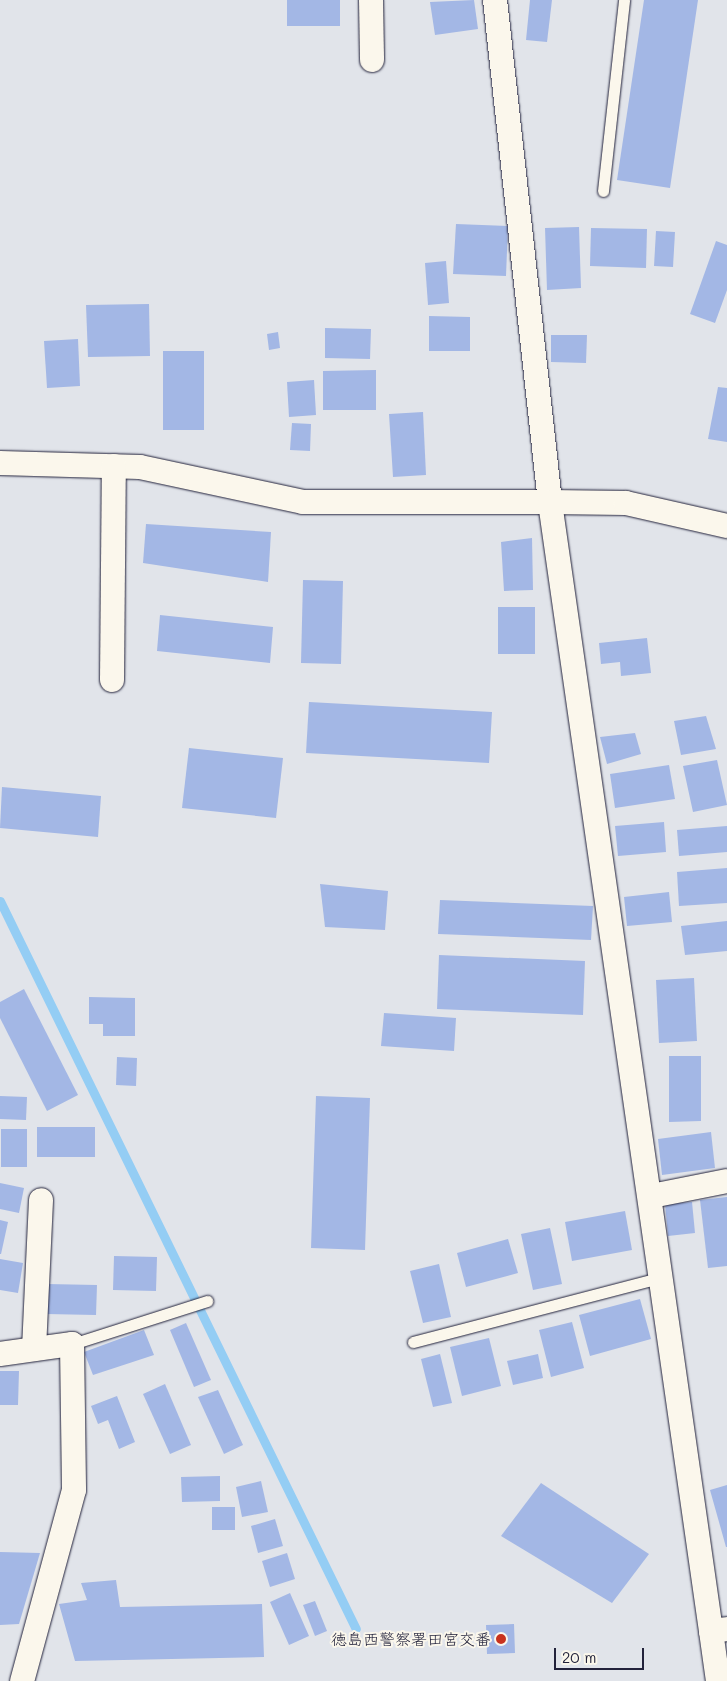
<!DOCTYPE html>
<meta charset="utf-8">
<style>
body{margin:0}
#map{position:relative;width:727px;height:1681px;overflow:hidden;background:#e1e4ea;font-family:Mali,"Klee One",sans-serif}
div>[style]{position:absolute}
[style*='--x']{left:calc(var(--x)*1px);top:calc(var(--y)*1px);width:calc(var(--w)*1px);rotate:calc(var(--a)*1deg)}
.stream>*{height:9px;margin:-4.5px;padding:0 4.5px;transform-origin:4.5px;border-radius:4.5px;background:#94cdf4}
.building>*{inset:0;background:#a3b7e5}
.roads{filter:drop-shadow(0 0 1px #22223b) drop-shadow(0 0 1px #22223b)}
.service>*{height:11px;margin:-5.5px;padding:0 5.5px;transform-origin:5.5px;border-radius:5.5px;background:#fbf7ec}
.minor>*{height:24px;margin:-12px;padding:0 12px;transform-origin:12px;border-radius:12px;background:#fbf7ec}
.dots>*{width:14px;height:14px;translate:-50% -50%;box-sizing:border-box;border:2px solid #fbf7ec;border-radius:50%}
span{translate:-50% -50%;white-space:nowrap;text-align:center;line-height:1.15;-webkit-text-stroke:4px #fbf7ec;paint-order:stroke}
.poi-label{font-size:16px;color:#22223b}
.right{translate:-100% -50%;text-align:right}
.scale{position:absolute;left:554px;top:1648px;width:90px;height:22px;box-sizing:border-box;border:2px solid #22223b;border-top:0;padding-left:6px;font-size:15px;line-height:18px;white-space:nowrap;color:#22223b;-webkit-text-stroke:4px #fbf7ec;paint-order:stroke}
</style>
<div id="map">
<div class="stream">
<i style="--x:0;--y:901;--w:810;--a:63.94"></i>
</div>
<div class="building">
<i style="clip-path:polygon(287px 0,340px 0,340px 26px,287px 26px)"></i>
<i style="clip-path:polygon(474px 0,478px 29px,435px 35px,430px 2px)"></i>
<i style="clip-path:polygon(530px 0,552px 0,547px 42px,526px 40px)"></i>
<i style="clip-path:polygon(644px 0,698px 0,670px 188px,617px 180px)"></i>
<i style="clip-path:polygon(456px 224px,508px 226px,506px 276px,453px 274px)"></i>
<i style="clip-path:polygon(579px 227px,581px 288px,547px 290px,545px 228px)"></i>
<i style="clip-path:polygon(591px 228px,647px 229px,646px 268px,590px 266px)"></i>
<i style="clip-path:polygon(656px 231px,675px 232px,673px 267px,654px 266px)"></i>
<i style="clip-path:polygon(716px 241px,727px 245px,727px 290px,715px 323px,690px 314px)"></i>
<i style="clip-path:polygon(446px 261px,449px 303px,428px 305px,425px 263px)"></i>
<i style="clip-path:polygon(149px 304px,150px 356px,88px 357px,86px 305px)"></i>
<i style="clip-path:polygon(429px 316px,470px 317px,470px 351px,429px 351px)"></i>
<i style="clip-path:polygon(325px 328px,371px 329px,370px 359px,325px 358px)"></i>
<i style="clip-path:polygon(278px 332px,280px 348px,269px 350px,267px 334px)"></i>
<i style="clip-path:polygon(551px 335px,587px 335px,586px 363px,551px 362px)"></i>
<i style="clip-path:polygon(78px 339px,80px 386px,47px 388px,44px 341px)"></i>
<i style="clip-path:polygon(163px 351px,204px 351px,204px 430px,163px 430px)"></i>
<i style="clip-path:polygon(376px 370px,376px 410px,323px 410px,323px 371px)"></i>
<i style="clip-path:polygon(314px 380px,316px 415px,289px 417px,287px 382px)"></i>
<i style="clip-path:polygon(718px 387px,727px 388px,727px 442px,708px 439px)"></i>
<i style="clip-path:polygon(423px 412px,426px 475px,393px 477px,389px 414px)"></i>
<i style="clip-path:polygon(292px 423px,311px 424px,310px 451px,290px 450px)"></i>
<i style="clip-path:polygon(146px 524px,271px 532px,268px 582px,143px 563px)"></i>
<i style="clip-path:polygon(532px 538px,533px 590px,504px 591px,501px 542px)"></i>
<i style="clip-path:polygon(303px 580px,343px 581px,341px 664px,301px 663px)"></i>
<i style="clip-path:polygon(498px 607px,535px 607px,535px 654px,498px 654px)"></i>
<i style="clip-path:polygon(160px 615px,273px 627px,270px 663px,157px 651px)"></i>
<i style="clip-path:polygon(647px 638px,651px 673px,621px 676px,620px 662px,601px 664px,599px 643px)"></i>
<i style="clip-path:polygon(309px 702px,492px 712px,489px 763px,306px 753px)"></i>
<i style="clip-path:polygon(706px 716px,716px 749px,681px 755px,674px 721px)"></i>
<i style="clip-path:polygon(635px 733px,641px 754px,607px 764px,600px 737px)"></i>
<i style="clip-path:polygon(189px 748px,283px 758px,276px 818px,182px 808px)"></i>
<i style="clip-path:polygon(717px 760px,727px 805px,693px 812px,683px 766px)"></i>
<i style="clip-path:polygon(669px 765px,675px 799px,615px 808px,610px 774px)"></i>
<i style="clip-path:polygon(2px 787px,101px 796px,98px 837px,0 828px)"></i>
<i style="clip-path:polygon(664px 822px,666px 852px,618px 856px,615px 826px)"></i>
<i style="clip-path:polygon(727px 826px,727px 852px,679px 856px,677px 830px)"></i>
<i style="clip-path:polygon(727px 868px,727px 903px,679px 906px,677px 872px)"></i>
<i style="clip-path:polygon(320px 884px,388px 891px,385px 930px,325px 927px)"></i>
<i style="clip-path:polygon(669px 892px,672px 922px,627px 926px,624px 897px)"></i>
<i style="clip-path:polygon(440px 900px,593px 906px,591px 940px,438px 934px)"></i>
<i style="clip-path:polygon(727px 921px,727px 951px,685px 955px,681px 926px)"></i>
<i style="clip-path:polygon(439px 955px,585px 961px,583px 1015px,437px 1009px)"></i>
<i style="clip-path:polygon(694px 978px,697px 1041px,659px 1043px,656px 980px)"></i>
<i style="clip-path:polygon(24px 989px,78px 1095px,47px 1111px,0 1018px,0 1002px)"></i>
<i style="clip-path:polygon(89px 997px,135px 998px,135px 1036px,103px 1036px,103px 1024px,89px 1024px)"></i>
<i style="clip-path:polygon(384px 1013px,456px 1018px,454px 1051px,381px 1046px)"></i>
<i style="clip-path:polygon(669px 1056px,701px 1056px,701px 1121px,669px 1122px)"></i>
<i style="clip-path:polygon(117px 1057px,137px 1058px,136px 1086px,116px 1085px)"></i>
<i style="clip-path:polygon(0 1096px,27px 1097px,26px 1120px,0 1119px)"></i>
<i style="clip-path:polygon(316px 1096px,370px 1098px,365px 1250px,311px 1248px)"></i>
<i style="clip-path:polygon(37px 1127px,95px 1127px,95px 1157px,37px 1157px)"></i>
<i style="clip-path:polygon(1px 1129px,27px 1129px,27px 1167px,1px 1167px)"></i>
<i style="clip-path:polygon(711px 1132px,715px 1168px,662px 1175px,658px 1139px)"></i>
<i style="clip-path:polygon(0 1183px,24px 1188px,19px 1213px,0 1209px)"></i>
<i style="clip-path:polygon(727px 1197px,727px 1266px,708px 1268px,700px 1200px)"></i>
<i style="clip-path:polygon(692px 1202px,695px 1233px,668px 1236px,665px 1204px)"></i>
<i style="clip-path:polygon(625px 1211px,632px 1250px,572px 1261px,565px 1222px)"></i>
<i style="clip-path:polygon(0 1220px,8px 1222px,1px 1254px,0 1254px)"></i>
<i style="clip-path:polygon(550px 1228px,562px 1284px,533px 1290px,521px 1234px)"></i>
<i style="clip-path:polygon(508px 1239px,518px 1273px,466px 1287px,457px 1253px)"></i>
<i style="clip-path:polygon(114px 1256px,157px 1257px,156px 1291px,113px 1290px)"></i>
<i style="clip-path:polygon(0 1259px,23px 1263px,18px 1293px,0 1290px)"></i>
<i style="clip-path:polygon(439px 1264px,451px 1317px,423px 1323px,410px 1271px)"></i>
<i style="clip-path:polygon(47px 1284px,97px 1285px,96px 1315px,46px 1314px)"></i>
<i style="clip-path:polygon(640px 1299px,651px 1339px,590px 1356px,579px 1315px)"></i>
<i style="clip-path:polygon(572px 1322px,584px 1368px,551px 1377px,539px 1330px)"></i>
<i style="clip-path:polygon(186px 1323px,211px 1380px,194px 1387px,170px 1330px)"></i>
<i style="clip-path:polygon(144px 1330px,154px 1355px,93px 1375px,84px 1352px)"></i>
<i style="clip-path:polygon(489px 1338px,501px 1386px,462px 1396px,450px 1347px)"></i>
<i style="clip-path:polygon(440px 1354px,452px 1403px,433px 1407px,421px 1359px)"></i>
<i style="clip-path:polygon(538px 1354px,543px 1378px,513px 1385px,507px 1361px)"></i>
<i style="clip-path:polygon(0 1371px,19px 1371px,18px 1405px,0 1405px)"></i>
<i style="clip-path:polygon(165px 1384px,191px 1445px,170px 1454px,143px 1394px)"></i>
<i style="clip-path:polygon(218px 1390px,243px 1445px,224px 1454px,198px 1397px)"></i>
<i style="clip-path:polygon(117px 1396px,135px 1442px,119px 1449px,108px 1420px,98px 1424px,91px 1406px)"></i>
<i style="clip-path:polygon(220px 1476px,220px 1501px,182px 1502px,181px 1477px)"></i>
<i style="clip-path:polygon(261px 1481px,268px 1512px,242px 1517px,236px 1487px)"></i>
<i style="clip-path:polygon(541px 1483px,649px 1554px,612px 1603px,501px 1536px)"></i>
<i style="clip-path:polygon(727px 1485px,727px 1547px,726px 1547px,710px 1490px)"></i>
<i style="clip-path:polygon(212px 1507px,235px 1507px,235px 1530px,212px 1530px)"></i>
<i style="clip-path:polygon(275px 1519px,283px 1546px,258px 1553px,251px 1526px)"></i>
<i style="clip-path:polygon(0 1552px,40px 1553px,19px 1624px,0 1625px)"></i>
<i style="clip-path:polygon(287px 1553px,295px 1579px,270px 1587px,262px 1561px)"></i>
<i style="clip-path:polygon(116px 1580px,120px 1607px,262px 1604px,264px 1657px,75px 1661px,59px 1604px,87px 1600px,81px 1583px)"></i>
<i style="clip-path:polygon(290px 1593px,309px 1636px,289px 1645px,270px 1602px)"></i>
<i style="clip-path:polygon(315px 1601px,327px 1631px,315px 1636px,303px 1605px)"></i>
<i style="clip-path:polygon(514px 1624px,515px 1653px,487px 1654px,486px 1625px)"></i>
</div>
<div class="roads">
<div class="service">
<i style="--x:603;--y:191;--w:192;--a:-83.7"></i>
<i style="--x:413;--y:1342;--w:257;--a:-14.6"></i>
<i style="--x:72;--y:1344;--w:142;--a:-17.7"></i>
</div>
<div class="minor">
<i style="--x:371;--y:0;--w:60;--a:89"></i>
<i style="--x:0;--y:463;--w:140;--a:1.6"></i>
<i style="--x:140;--y:467;--w:167;--a:12.1"></i>
<i style="--x:303;--y:502;--w:247;--a:0"></i>
<i style="--x:550;--y:502;--w:505;--a:-96.25"></i>
<i style="--x:112;--y:680;--w:214;--a:-89.5"></i>
<i style="--x:652;--y:1196;--w:76;--a:-11.3"></i>
<i style="--x:34;--y:1349;--w:149;--a:-87.3"></i>
<i style="--x:0;--y:1354;--w:73;--a:-7.9"></i>
<i style="--x:72;--y:1344;--w:146;--a:89.2"></i>
<i style="--x:74;--y:1490;--w:198;--a:105.2"></i>
<i style="--x:711;--y:1631;--w:1140;--a:-98.12"></i>
<i style="--x:550;--y:502;--w:76;--a:0.8"></i>
<i style="--x:626;--y:503;--w:104;--a:12.8"></i>
<i style="--x:718;--y:1681;--w:50;--a:-98"></i>
<i style="--x:711;--y:1631;--w:16;--a:-7"></i>
</div>
</div>
<div class="dots">
<i style="left:501px;top:1639px;background:#c8321e"></i>
</div>
<div class="poi-label">
<span class="right" style="left:491px;top:1639px">徳島西警察署田宮交番</span>
</div>
<div class="scale">20 m</div>
</div>
